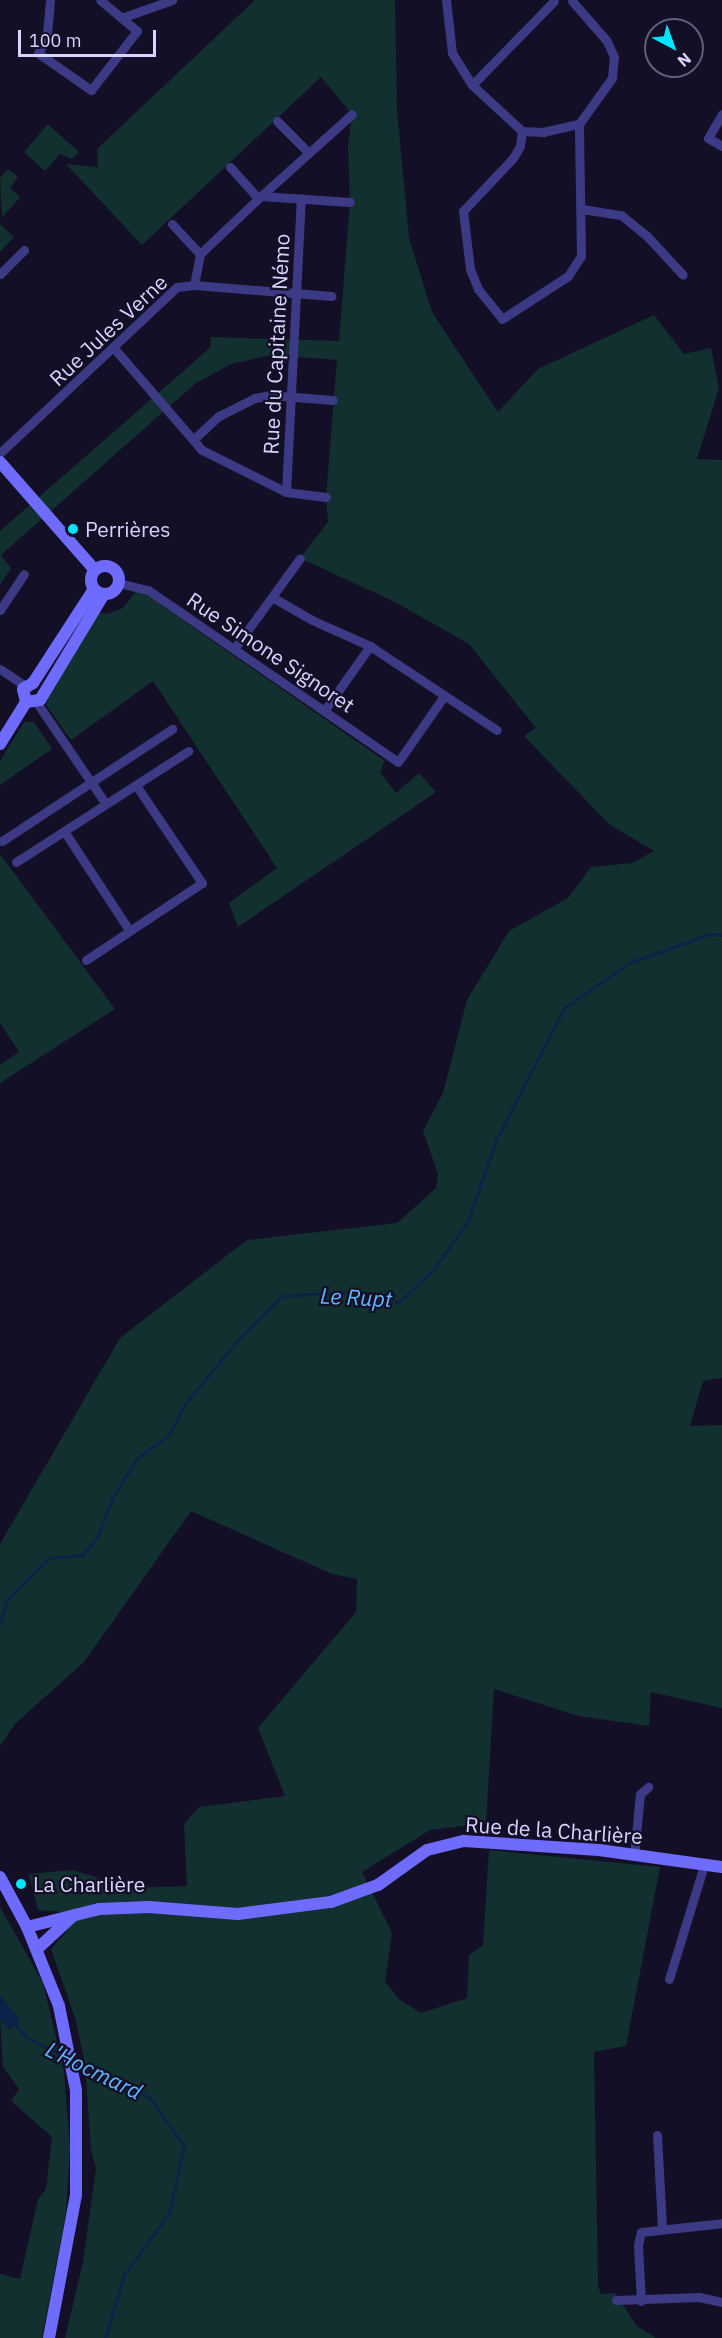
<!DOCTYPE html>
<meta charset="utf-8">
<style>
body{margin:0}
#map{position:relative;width:722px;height:2338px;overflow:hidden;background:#130f26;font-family:"IBM Plex Sans",sans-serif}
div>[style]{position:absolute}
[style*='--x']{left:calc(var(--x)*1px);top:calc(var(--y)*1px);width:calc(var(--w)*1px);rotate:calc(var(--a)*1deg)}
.green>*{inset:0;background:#12302f}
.water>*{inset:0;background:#0c2248}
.stream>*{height:3px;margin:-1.5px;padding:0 1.5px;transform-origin:1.5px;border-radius:1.5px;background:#0c2248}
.street>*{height:9px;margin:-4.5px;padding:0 4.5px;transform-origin:4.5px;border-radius:4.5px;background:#3d3a85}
.secondary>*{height:12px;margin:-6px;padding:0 6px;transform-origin:6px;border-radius:6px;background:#6f6bff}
.secondary>.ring{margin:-6px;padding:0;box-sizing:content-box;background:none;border:12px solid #6f6bff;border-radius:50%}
.dots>*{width:16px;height:16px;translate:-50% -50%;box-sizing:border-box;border:3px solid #130f26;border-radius:50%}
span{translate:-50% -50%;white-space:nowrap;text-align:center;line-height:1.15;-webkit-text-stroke:4.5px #130f26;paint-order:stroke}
.street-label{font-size:21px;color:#d9d4ff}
.poi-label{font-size:21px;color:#d9d4ff}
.left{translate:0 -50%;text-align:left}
.water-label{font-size:22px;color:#62b6ff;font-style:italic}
.north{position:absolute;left:644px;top:18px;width:60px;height:60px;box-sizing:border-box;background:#130f26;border:2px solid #625e7d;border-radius:50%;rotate:139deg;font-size:16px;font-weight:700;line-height:24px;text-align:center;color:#d9d4ff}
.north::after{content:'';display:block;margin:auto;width:21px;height:27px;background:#00e5ff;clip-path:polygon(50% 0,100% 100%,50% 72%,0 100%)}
.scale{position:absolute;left:18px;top:30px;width:138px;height:27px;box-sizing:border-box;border:3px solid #d9d4ff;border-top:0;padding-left:8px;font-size:18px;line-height:21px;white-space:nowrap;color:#d9d4ff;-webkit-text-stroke:4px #130f26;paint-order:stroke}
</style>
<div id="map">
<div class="green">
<i style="clip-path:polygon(255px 0,395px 0,397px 110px,409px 238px,432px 312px,498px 412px,538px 369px,654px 315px,684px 354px,711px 348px,719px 388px,697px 459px,722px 460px,722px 1378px,703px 1381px,690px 1426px,722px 1425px,722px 1708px,651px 1692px,649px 1726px,578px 1716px,494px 1689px,486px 1823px,430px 1830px,362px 1872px,392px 1933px,385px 1982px,400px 2000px,421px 2013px,467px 1998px,469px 1955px,483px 1945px,489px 1850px,660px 1867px,626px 2046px,594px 2052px,598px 2285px,601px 2294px,615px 2293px,637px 2326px,656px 2338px,65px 2338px,83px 2262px,96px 2168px,91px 2150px,85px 2063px,75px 2018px,51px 1949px,67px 1931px,63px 1912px,38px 1910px,29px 1874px,72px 1870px,133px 1888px,187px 1886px,184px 1824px,199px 1807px,285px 1796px,258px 1728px,356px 1612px,357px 1579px,332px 1574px,191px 1511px,84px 1662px,15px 1724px,0 1746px,0 1544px,120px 1338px,247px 1240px,397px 1223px,436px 1188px,438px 1174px,423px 1131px,443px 1093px,467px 1000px,509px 931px,568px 898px,591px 867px,632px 863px,654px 851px,609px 824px,524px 736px,536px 728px,469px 644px,395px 602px,300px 558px,328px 522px,326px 497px,337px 360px,271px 355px,231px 364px,196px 383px,1px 555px,11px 568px,0 585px,0 531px,211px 347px,210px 337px,339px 341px,350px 202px,348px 147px,352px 114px,321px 77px,142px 245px,66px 164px,98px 167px,97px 149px)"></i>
<i style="clip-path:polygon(48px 124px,79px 152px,72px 159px,60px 154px,45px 171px,24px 152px)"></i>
<i style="clip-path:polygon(8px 169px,18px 177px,10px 188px,20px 197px,2px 218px,0 178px)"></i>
<i style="clip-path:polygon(0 224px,14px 237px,0 252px)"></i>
<i style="clip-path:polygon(138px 589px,385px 761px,380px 772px,396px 793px,419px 773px,436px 792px,238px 927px,229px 903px,277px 868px,153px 681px,71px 740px,46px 705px,48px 688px,98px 612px,107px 614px,123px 608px)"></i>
<i style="clip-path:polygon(24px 722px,34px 722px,52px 749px,0 785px,0 761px)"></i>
<i style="clip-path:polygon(0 854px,115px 1009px,0 1083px,0 1065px,19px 1052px,0 1023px)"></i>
<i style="clip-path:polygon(0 1907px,43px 1983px,64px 2071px,70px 2147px,66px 2213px,42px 2338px,0 2338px,0 2274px,20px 2279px,38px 2199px,46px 2189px,52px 2137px,11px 2101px,19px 2089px,3px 2067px,0 2018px,10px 2030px,20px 2021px,0 1995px)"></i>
</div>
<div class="water">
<i style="clip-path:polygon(0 1995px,20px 2021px,10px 2030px,0 2018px)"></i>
</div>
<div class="stream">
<i style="--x:0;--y:1624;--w:25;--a:-74"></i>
<i style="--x:7;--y:1600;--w:59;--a:-45.7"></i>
<i style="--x:48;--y:1558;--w:35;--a:-5"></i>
<i style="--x:83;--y:1555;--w:23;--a:-52"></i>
<i style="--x:97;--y:1537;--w:43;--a:-68.2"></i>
<i style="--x:113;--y:1497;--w:44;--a:-58.8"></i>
<i style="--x:136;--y:1459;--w:41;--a:-36"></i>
<i style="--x:169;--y:1435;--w:35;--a:-63"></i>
<i style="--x:185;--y:1404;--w:83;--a:-50.4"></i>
<i style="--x:238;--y:1340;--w:62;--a:-45"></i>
<i style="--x:282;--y:1296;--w:62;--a:-3.7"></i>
<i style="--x:344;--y:1292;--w:56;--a:10.3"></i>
<i style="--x:399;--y:1302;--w:47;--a:-43.3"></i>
<i style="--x:433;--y:1270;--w:60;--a:-54.5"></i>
<i style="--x:468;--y:1221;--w:86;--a:-70.9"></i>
<i style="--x:496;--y:1140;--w:148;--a:-62.7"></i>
<i style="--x:564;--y:1008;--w:81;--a:-34.5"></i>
<i style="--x:631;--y:962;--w:84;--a:-19.5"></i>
<i style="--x:710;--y:934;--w:12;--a:5"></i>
<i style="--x:13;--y:2022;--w:20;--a:49"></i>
<i style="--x:26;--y:2037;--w:45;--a:27.7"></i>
<i style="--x:75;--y:2062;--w:83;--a:25.6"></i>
<i style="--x:150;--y:2098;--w:59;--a:54.7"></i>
<i style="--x:184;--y:2146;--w:69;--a:102.6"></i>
<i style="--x:169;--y:2213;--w:77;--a:126"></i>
<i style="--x:124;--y:2275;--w:66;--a:106.8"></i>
</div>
<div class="street">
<i style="--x:50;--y:0;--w:37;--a:95"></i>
<i style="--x:47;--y:37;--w:18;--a:119"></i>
<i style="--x:38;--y:53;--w:65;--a:34.9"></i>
<i style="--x:91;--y:90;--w:75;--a:-52.1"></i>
<i style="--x:137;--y:31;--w:48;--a:-140"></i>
<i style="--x:446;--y:0;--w:53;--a:83.5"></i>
<i style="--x:452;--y:53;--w:38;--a:58"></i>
<i style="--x:472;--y:85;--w:68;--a:42.6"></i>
<i style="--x:522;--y:131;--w:21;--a:3"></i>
<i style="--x:543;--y:132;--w:37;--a:-13"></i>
<i style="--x:579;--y:124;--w:57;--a:-54.3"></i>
<i style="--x:612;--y:78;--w:21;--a:-85"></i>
<i style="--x:614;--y:57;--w:17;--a:-114"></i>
<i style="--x:607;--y:41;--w:53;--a:-131.2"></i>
<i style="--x:124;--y:17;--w:51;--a:-19.5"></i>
<i style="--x:472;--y:85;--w:117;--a:-45.7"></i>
<i style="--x:722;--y:114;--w:28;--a:120"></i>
<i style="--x:708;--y:138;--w:16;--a:30"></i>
<i style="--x:277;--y:121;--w:45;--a:45"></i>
<i style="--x:522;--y:131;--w:15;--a:98"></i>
<i style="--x:520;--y:146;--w:14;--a:120"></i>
<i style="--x:513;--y:158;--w:73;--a:133.3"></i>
<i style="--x:463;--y:211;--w:58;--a:83.1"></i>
<i style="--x:470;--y:269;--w:22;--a:68"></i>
<i style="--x:478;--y:289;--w:38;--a:51"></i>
<i style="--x:502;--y:319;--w:79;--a:-33.1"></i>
<i style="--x:568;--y:276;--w:24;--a:-57"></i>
<i style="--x:581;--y:256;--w:132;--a:-90.9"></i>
<i style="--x:230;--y:167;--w:42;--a:47.9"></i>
<i style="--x:261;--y:196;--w:122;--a:-42"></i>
<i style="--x:582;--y:209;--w:39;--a:9"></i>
<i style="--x:621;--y:215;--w:32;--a:39"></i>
<i style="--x:646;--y:235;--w:54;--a:47.2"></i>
<i style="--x:172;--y:224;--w:41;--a:47"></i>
<i style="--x:0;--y:274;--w:34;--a:-45"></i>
<i style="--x:194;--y:285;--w:32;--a:-79"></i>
<i style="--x:200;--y:254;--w:84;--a:-43.6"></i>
<i style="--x:261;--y:196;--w:89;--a:3.9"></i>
<i style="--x:113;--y:347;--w:136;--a:49.2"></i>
<i style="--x:202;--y:450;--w:94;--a:26.6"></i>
<i style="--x:286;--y:492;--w:40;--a:7.1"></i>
<i style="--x:194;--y:439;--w:34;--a:-43"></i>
<i style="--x:219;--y:416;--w:40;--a:-26.6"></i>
<i style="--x:255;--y:398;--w:15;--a:-11"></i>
<i style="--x:270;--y:395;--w:63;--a:4.5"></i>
<i style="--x:0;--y:453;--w:243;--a:-43.2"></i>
<i style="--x:177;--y:287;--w:17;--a:-7"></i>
<i style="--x:194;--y:285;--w:138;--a:4.6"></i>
<i style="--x:286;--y:492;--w:294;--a:-87.1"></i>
<i style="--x:119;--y:583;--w:30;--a:14"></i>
<i style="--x:148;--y:590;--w:303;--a:34.5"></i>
<i style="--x:398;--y:762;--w:80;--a:-55.1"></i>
<i style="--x:272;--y:597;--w:46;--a:29.9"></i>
<i style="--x:312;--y:620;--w:64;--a:24.1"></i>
<i style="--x:370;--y:646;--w:152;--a:33.5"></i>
<i style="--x:0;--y:610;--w:43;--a:-56.3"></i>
<i style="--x:234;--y:649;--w:112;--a:-54"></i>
<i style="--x:0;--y:669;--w:30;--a:34"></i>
<i style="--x:37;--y:703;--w:122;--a:55.7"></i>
<i style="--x:324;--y:711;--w:80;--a:-54.7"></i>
<i style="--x:64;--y:831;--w:118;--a:56.7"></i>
<i style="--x:2;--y:841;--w:204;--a:-33.4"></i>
<i style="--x:16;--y:862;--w:205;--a:-32.8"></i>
<i style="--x:86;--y:960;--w:139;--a:-33.6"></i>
<i style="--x:202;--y:883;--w:118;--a:-124"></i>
<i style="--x:634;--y:1855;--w:61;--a:-84.4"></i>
<i style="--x:640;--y:1794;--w:11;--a:-41"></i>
<i style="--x:669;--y:1979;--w:119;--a:-72.9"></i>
<i style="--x:657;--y:2135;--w:92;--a:86.9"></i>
<i style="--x:616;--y:2300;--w:83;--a:-2.1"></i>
<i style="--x:699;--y:2297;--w:24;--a:12"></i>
<i style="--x:641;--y:2301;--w:56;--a:-93.1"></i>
<i style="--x:638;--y:2245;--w:13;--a:-77"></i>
<i style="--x:641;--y:2232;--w:81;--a:-6.3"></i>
</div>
<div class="secondary">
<i style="--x:0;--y:462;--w:144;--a:48.7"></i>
<i class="ring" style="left:91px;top:566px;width:16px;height:16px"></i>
<i style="--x:33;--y:683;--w:112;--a:-57"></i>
<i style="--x:26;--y:702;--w:14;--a:-8"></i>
<i style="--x:40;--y:700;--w:124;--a:-58.9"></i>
<i style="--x:26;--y:702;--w:13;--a:-103"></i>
<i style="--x:23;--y:689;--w:12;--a:-31"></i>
<i style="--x:0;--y:744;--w:49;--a:-58.2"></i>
<i style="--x:0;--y:1877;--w:57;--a:61.6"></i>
<i style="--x:27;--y:1927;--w:85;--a:67.9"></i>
<i style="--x:59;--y:2006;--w:86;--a:78.6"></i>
<i style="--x:76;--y:2090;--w:105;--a:90"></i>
<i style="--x:76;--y:2195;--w:146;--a:100.7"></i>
<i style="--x:27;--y:1927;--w:74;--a:-14"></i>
<i style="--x:99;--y:1909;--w:50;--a:-2.3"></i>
<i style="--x:149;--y:1907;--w:89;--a:4.5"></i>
<i style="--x:238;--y:1914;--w:94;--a:-7.4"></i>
<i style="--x:331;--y:1902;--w:50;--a:-19.9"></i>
<i style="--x:378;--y:1885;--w:60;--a:-35.5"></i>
<i style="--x:427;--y:1850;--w:38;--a:-14"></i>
<i style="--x:464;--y:1841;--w:135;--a:3.8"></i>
<i style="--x:599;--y:1850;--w:124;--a:7.9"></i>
<i style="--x:37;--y:1949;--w:50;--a:-42.6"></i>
</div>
<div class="dots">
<i style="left:73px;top:529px;background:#00e5ff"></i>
<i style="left:21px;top:1884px;background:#00e5ff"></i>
</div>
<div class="street-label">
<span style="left:108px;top:330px;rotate:-43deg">Rue Jules Verne</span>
<span style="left:276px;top:344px;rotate:-87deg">Rue du Capitaine Némo</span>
<span style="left:271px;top:652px;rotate:34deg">Rue Simone Signoret</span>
<span style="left:554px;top:1830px;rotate:4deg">Rue de la Charlière</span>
</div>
<div class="poi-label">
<span class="left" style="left:85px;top:529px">Perrières</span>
<span class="left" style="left:33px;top:1884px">La Charlière</span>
</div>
<div class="water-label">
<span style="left:356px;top:1297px;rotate:3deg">Le Rupt</span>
<span style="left:94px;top:2070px;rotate:26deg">L'Hocmard</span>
</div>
<div class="north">N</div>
<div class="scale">100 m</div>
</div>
